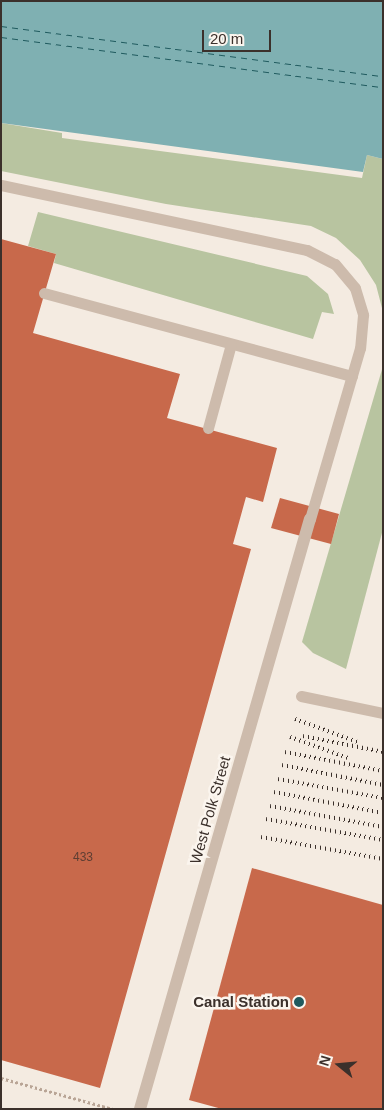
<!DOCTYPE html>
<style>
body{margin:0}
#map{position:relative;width:384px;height:1110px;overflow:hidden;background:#f4ebe1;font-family:Arial,sans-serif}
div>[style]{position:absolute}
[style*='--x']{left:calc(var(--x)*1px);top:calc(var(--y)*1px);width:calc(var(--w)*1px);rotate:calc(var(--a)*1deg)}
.green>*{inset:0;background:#b8c4a0}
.water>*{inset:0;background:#7fb0b2}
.ferry>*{height:1px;margin-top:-0.5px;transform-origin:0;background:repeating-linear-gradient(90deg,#1f5a5e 0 6px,transparent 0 11px)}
.building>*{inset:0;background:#c8694b}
.path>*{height:3px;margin-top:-1.5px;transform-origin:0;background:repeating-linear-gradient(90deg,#b9a596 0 2.5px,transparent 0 5px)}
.lane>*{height:11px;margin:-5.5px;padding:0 5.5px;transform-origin:5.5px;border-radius:5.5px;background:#cdbbac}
.street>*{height:12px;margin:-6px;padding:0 6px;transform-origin:6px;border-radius:6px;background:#cdbbac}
.rail>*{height:4px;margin-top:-2px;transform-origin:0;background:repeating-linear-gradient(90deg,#3b302b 0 1px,transparent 0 5px)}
.dots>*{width:14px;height:14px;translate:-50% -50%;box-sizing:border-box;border:2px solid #fbf5ee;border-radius:50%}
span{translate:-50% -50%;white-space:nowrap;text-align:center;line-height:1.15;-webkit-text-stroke:5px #fbf5ee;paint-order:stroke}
.number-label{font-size:12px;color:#5e3e33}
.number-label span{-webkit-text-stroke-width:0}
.street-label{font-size:15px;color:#3b302b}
.poi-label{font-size:15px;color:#3b302b;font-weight:700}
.right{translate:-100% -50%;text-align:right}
.frame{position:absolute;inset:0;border:2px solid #3b302b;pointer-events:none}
.north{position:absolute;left:314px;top:1040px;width:50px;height:50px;-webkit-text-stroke:4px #fbf5ee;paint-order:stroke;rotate:287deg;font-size:14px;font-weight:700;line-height:20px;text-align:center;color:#3b302b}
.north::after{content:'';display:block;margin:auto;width:18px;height:22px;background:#3b302b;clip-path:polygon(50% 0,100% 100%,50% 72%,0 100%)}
.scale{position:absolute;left:202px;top:30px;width:69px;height:22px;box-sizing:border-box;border:2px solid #3b302b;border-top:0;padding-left:6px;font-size:15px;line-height:18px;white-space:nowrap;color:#3b302b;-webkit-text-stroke:4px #fbf5ee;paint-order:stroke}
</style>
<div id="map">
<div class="green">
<i style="clip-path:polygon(1px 123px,62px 133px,62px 138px,362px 178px,367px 155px,383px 159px,383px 312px,376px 285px,360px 260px,336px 238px,311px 226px,166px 204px,1px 171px)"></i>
<i style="clip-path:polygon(38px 212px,307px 276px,328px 294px,334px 314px,322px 312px,313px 339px,54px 263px,56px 254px,28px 246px)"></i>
<i style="clip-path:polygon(383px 366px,383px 529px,346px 669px,313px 653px,302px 642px)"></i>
</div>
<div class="water">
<i style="clip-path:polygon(1px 1px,383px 1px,383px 159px,367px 155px,363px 172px,1px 123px)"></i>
</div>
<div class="ferry">
<i style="--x:1;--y:26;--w:385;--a:7.5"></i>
<i style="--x:1;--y:37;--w:385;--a:7.5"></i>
</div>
<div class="building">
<i style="clip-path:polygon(1px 239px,56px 254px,33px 333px,180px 374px,167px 418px,277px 448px,263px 502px,246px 497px,233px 544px,251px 549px,100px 1088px,1px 1060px)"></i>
<i style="clip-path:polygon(280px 498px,339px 514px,331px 544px,271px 528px)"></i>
<i style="clip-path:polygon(252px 868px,383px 905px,383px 1109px,222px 1109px,189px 1100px)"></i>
</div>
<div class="path">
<i style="--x:1;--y:1078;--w:116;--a:15.5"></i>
</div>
<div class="lane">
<i style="--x:1;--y:185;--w:313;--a:12"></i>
<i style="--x:307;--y:250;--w:31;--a:27"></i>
<i style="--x:335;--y:264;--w:31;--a:50"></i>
<i style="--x:355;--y:288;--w:28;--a:73"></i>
<i style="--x:363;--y:315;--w:33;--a:95"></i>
<i style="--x:360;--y:348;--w:178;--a:106.3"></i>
<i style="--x:44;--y:293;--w:319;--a:15.1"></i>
<i style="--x:208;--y:428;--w:87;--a:-74.7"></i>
<i style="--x:301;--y:696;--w:84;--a:11.7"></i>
</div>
<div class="street">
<i style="--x:140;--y:1109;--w:614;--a:-73.93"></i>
</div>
<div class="rail">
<i style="--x:295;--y:719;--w:67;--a:20.1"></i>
<i style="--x:303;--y:736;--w:82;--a:11.3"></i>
<i style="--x:290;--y:737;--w:62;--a:19.9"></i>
<i style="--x:285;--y:752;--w:100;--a:11"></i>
<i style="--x:282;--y:765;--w:103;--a:11.2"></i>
<i style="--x:278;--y:779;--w:107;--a:10.3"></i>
<i style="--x:274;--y:792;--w:111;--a:10.9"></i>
<i style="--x:270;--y:806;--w:115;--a:10.5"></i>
<i style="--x:266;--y:819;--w:119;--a:10.2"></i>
<i style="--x:261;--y:837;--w:124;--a:10.2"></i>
</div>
<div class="dots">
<i style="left:299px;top:1002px;background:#1f5a5e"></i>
</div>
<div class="number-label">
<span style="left:83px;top:858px">433</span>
</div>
<div class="street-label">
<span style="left:210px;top:810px;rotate:-74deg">West Polk Street</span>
</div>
<div class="poi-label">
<span class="right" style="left:289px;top:1002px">Canal Station</span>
</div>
<div class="frame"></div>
<div class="north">N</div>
<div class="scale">20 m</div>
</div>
